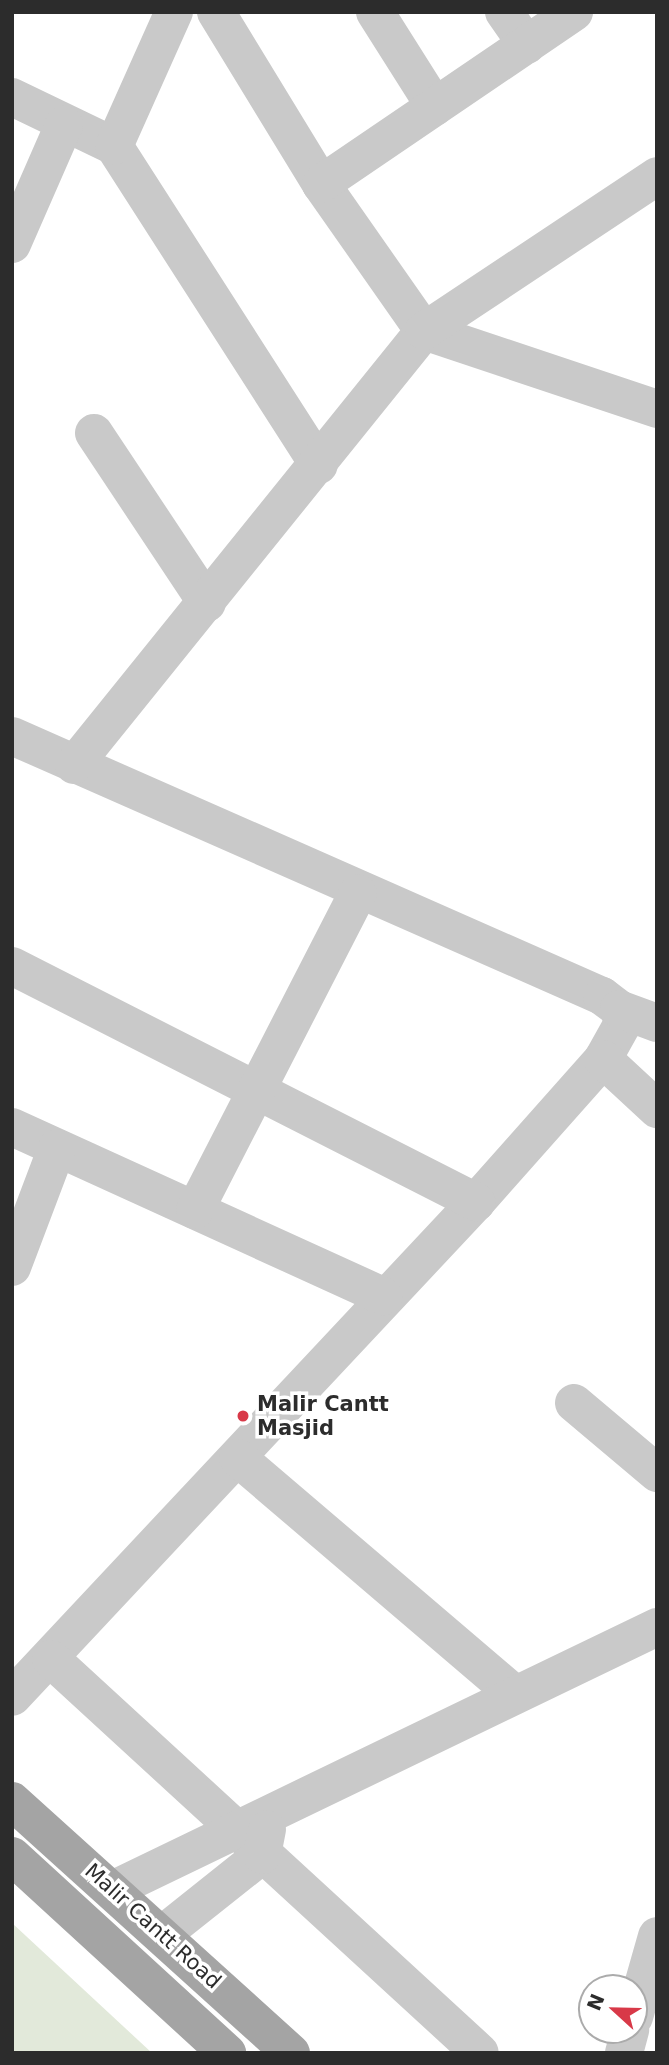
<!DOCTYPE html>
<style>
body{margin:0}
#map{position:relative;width:669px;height:2065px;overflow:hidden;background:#fff;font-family:"DejaVu Sans",sans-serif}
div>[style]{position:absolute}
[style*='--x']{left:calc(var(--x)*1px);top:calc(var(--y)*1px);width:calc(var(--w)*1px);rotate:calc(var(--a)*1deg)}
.green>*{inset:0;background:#e2e9da}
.minor>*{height:38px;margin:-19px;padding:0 19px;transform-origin:19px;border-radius:19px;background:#c9c9c9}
.major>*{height:38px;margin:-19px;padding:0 19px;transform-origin:19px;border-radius:19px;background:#a4a4a4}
.dots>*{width:19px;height:19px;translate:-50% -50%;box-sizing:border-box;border:4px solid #fff;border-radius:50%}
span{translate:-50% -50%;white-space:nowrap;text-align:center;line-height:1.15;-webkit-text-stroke:7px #fff;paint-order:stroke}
.poi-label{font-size:21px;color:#2c2c2c;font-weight:700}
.left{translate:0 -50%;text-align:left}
.street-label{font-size:21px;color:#2c2c2c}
.frame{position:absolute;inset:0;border:14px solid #2c2c2c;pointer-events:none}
.north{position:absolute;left:578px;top:1974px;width:70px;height:70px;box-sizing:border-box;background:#fff;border:2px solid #ababab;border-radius:50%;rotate:292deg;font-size:19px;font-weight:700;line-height:28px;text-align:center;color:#2c2c2c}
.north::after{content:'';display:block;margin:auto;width:24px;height:32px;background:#d83948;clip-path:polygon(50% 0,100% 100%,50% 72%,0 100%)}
</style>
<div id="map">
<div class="green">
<i style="clip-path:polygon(12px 1923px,152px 2053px,12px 2053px)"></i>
</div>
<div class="minor">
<i style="--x:216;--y:12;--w:202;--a:58.6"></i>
<i style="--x:321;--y:184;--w:179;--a:55"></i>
<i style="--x:424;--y:331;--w:246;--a:18.5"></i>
<i style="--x:375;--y:12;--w:112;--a:57.7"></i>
<i style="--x:504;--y:12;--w:40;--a:55.1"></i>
<i style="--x:12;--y:97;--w:113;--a:25.7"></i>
<i style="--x:114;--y:146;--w:379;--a:57.3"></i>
<i style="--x:114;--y:146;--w:147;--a:-65.9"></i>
<i style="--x:321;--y:184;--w:306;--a:-34.2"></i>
<i style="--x:12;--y:244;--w:130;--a:-66.4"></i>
<i style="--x:94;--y:433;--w:204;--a:56.4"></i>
<i style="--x:12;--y:736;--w:645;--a:23.78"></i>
<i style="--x:602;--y:996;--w:21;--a:37"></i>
<i style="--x:619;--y:1009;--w:15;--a:74"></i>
<i style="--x:623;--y:1023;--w:41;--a:119.1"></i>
<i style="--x:603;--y:1059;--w:191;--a:131.6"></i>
<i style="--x:476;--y:1202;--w:678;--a:133.15"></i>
<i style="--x:74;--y:765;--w:558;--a:-51.12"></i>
<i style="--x:424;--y:331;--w:280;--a:-33.6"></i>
<i style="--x:12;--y:966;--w:521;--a:26.96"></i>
<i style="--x:619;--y:1009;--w:40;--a:20.2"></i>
<i style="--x:603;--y:1059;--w:74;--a:42.8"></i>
<i style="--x:12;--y:1127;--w:408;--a:24.5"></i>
<i style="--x:195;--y:1210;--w:356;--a:-62.8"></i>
<i style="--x:12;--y:1267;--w:127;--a:-69.3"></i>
<i style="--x:574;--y:1403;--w:109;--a:40.1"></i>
<i style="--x:238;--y:1458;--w:360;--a:40.5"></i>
<i style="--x:51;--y:1659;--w:582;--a:42.56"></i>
<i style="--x:112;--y:1890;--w:605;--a:-25.76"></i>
<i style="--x:164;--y:1933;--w:125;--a:-38.5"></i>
<i style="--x:262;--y:1855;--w:26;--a:-79"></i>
<i style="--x:634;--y:2017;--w:84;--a:-74.1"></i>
<i style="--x:624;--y:2053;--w:24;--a:-75"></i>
</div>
<div class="major">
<i style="--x:12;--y:1801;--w:376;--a:42.1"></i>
<i style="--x:12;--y:1856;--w:292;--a:42.5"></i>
</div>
<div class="dots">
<i style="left:243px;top:1416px;background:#d83948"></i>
</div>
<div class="poi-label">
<span class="left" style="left:257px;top:1416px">Malir Cantt<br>Masjid</span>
</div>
<div class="street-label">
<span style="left:153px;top:1926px;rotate:42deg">Malir Cantt Road</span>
</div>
<div class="frame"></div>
<div class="north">N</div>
</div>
